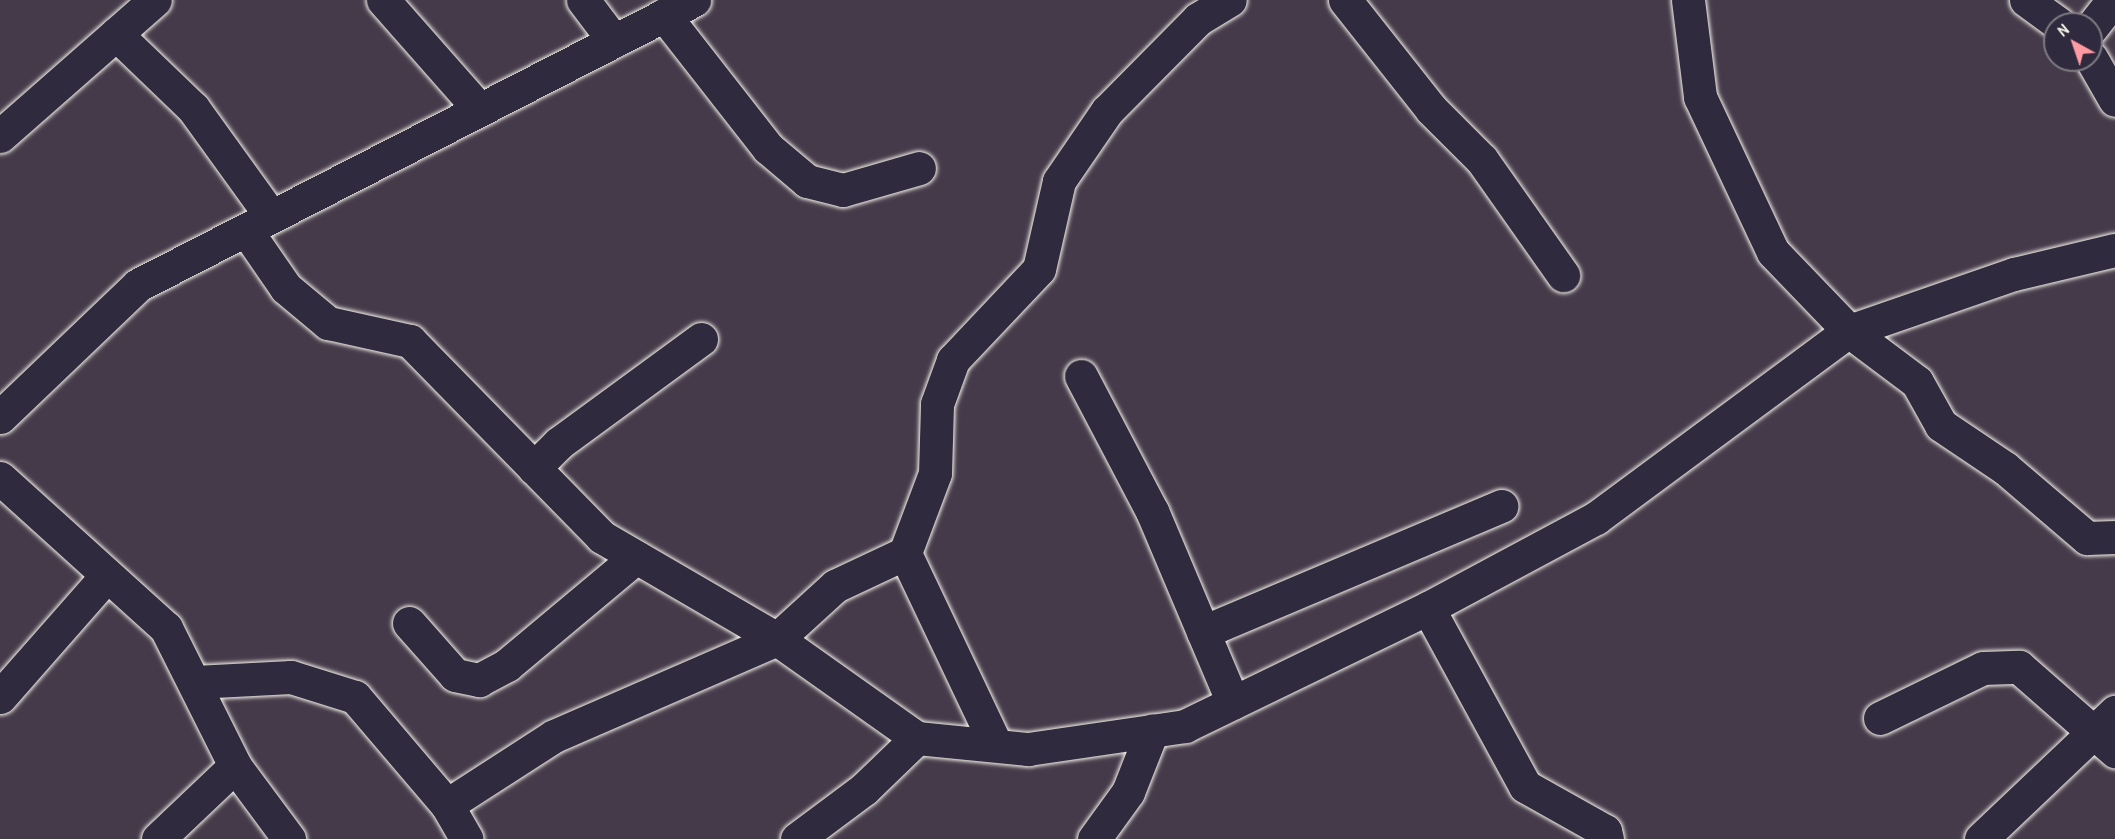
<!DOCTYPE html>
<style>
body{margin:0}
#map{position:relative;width:2115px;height:839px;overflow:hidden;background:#453a4a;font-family:"Patrick Hand",sans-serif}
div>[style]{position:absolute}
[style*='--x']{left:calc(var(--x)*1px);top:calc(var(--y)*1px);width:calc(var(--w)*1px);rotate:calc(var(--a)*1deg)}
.roads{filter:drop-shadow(0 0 2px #f4f1e8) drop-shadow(0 0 2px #f4f1e8)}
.street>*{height:33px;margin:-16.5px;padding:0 16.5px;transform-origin:16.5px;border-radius:16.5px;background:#2f2a3d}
span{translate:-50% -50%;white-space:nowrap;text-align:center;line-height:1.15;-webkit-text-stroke:4.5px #2f2a3d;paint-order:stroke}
.north{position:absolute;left:2043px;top:12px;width:60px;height:60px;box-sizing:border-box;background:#2f2a3d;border:2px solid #7e7a81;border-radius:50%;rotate:320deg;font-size:16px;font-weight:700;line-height:24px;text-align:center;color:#f4f1e8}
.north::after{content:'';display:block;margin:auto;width:21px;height:27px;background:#ff9aa2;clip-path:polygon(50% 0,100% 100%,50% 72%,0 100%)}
</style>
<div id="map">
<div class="roads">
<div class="street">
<i style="--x:383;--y:0;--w:145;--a:48.6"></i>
<i style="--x:583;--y:0;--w:51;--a:52.9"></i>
<i style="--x:1345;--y:0;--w:139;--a:51.7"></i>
<i style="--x:1431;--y:109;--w:72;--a:45"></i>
<i style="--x:1482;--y:160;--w:141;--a:54.8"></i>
<i style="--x:1688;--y:0;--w:98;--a:82.9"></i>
<i style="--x:1700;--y:97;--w:171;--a:64.8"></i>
<i style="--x:1773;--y:252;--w:110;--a:46.1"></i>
<i style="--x:1849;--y:331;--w:85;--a:36.9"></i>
<i style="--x:1917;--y:382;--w:49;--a:60.8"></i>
<i style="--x:1941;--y:425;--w:77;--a:33.9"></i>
<i style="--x:2005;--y:468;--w:108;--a:40.5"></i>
<i style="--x:2087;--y:538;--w:28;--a:-2"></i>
<i style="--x:2026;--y:0;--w:41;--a:36"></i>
<i style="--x:664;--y:15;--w:169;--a:52"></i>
<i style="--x:768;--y:148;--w:51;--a:40.2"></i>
<i style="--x:807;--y:181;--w:37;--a:14"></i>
<i style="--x:843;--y:190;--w:79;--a:-16.1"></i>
<i style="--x:2091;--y:28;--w:36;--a:-52"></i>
<i style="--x:116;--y:34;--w:107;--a:43.9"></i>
<i style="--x:193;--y:108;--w:133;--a:54.2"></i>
<i style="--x:2091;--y:58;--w:48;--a:60.3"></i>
<i style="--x:0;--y:136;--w:206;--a:-41.3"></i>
<i style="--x:246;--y:230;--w:70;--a:55.4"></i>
<i style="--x:286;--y:288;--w:55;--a:39.8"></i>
<i style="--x:328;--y:323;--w:84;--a:12.4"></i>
<i style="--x:410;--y:341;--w:274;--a:45.6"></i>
<i style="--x:602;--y:537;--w:203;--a:30.2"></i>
<i style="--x:777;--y:639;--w:171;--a:35.3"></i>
<i style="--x:917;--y:738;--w:112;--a:5.7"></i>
<i style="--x:1028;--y:749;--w:159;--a:-8.3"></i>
<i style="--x:1185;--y:726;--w:270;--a:-25.9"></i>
<i style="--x:1428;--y:608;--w:191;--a:-28.2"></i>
<i style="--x:1596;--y:518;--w:315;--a:-36.5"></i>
<i style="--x:1849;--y:331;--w:175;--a:-19.1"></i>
<i style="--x:2014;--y:274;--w:104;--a:-13.4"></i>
<i style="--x:1081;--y:376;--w:153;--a:62.3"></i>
<i style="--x:1152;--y:511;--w:208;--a:67.1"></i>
<i style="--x:0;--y:417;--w:191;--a:-43.7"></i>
<i style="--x:138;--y:285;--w:625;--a:-27.14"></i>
<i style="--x:534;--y:468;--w:35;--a:-45"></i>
<i style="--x:559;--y:443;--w:176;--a:-36.2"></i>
<i style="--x:0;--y:478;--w:224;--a:42.1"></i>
<i style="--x:166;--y:628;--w:154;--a:63.4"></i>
<i style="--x:235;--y:766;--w:91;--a:53.5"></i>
<i style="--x:1428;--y:608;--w:203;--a:61.4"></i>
<i style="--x:1525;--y:786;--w:92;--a:29.4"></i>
<i style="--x:1605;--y:831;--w:8;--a:76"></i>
<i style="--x:409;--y:623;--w:69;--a:48.5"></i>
<i style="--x:455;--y:675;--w:25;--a:12"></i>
<i style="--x:479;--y:680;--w:32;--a:-28"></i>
<i style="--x:507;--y:665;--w:168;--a:-39.9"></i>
<i style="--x:1203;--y:632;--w:324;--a:-22.9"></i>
<i style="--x:195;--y:682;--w:96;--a:-3"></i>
<i style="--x:291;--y:677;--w:67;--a:17.4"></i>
<i style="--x:355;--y:697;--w:142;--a:49.6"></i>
<i style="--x:447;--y:805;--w:127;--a:-32.8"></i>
<i style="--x:554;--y:736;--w:243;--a:-23.5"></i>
<i style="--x:777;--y:639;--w:79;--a:-42.4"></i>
<i style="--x:835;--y:586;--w:77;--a:-25.2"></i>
<i style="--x:0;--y:697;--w:162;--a:-48.7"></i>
<i style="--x:1880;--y:718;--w:114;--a:-25.9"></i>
<i style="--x:1983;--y:668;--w:36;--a:-2"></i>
<i style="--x:2019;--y:667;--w:128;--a:41.2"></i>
<i style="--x:996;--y:745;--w:212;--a:-115.4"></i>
<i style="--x:905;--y:553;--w:85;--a:-69.4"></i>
<i style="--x:935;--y:473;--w:69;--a:-88.3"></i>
<i style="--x:937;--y:404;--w:47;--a:-70"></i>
<i style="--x:953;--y:360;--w:125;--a:-46.6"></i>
<i style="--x:1039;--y:269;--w:90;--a:-77.2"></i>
<i style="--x:1059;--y:181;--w:85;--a:-55.6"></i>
<i style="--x:1107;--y:111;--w:129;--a:-45.3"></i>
<i style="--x:1198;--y:19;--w:37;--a:-31"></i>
<i style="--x:447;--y:805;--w:39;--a:60"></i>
<i style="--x:158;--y:839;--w:106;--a:-43.5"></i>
<i style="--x:797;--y:839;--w:84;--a:-36.7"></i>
<i style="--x:864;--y:789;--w:74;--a:-43.9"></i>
<i style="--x:1094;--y:839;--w:58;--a:-54.1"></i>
<i style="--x:1128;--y:792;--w:66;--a:-68.5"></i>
<i style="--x:1981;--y:839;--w:185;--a:-43.5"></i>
</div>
</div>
<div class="north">N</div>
</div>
